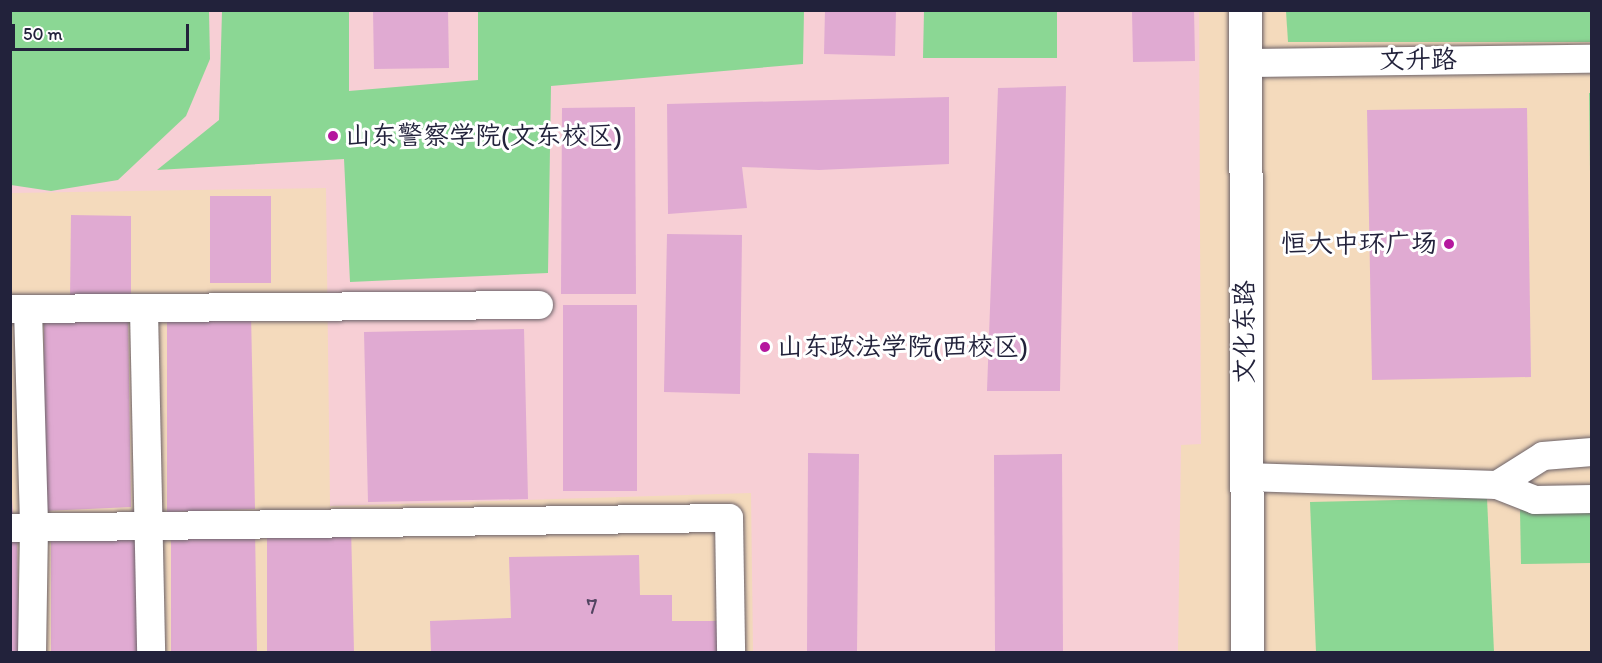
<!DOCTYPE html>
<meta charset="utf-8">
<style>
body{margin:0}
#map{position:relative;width:1602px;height:663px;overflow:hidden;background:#f4dabc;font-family:Itim,"LXGW WenKai TC",sans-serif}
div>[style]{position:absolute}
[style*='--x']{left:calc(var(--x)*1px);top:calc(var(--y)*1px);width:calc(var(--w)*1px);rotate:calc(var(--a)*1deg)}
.built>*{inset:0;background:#f7cfd5}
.green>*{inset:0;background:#8bd794}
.building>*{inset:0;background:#e0aad2}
.roads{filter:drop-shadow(0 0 2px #6c6268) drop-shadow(0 0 2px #6c6268)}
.minor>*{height:28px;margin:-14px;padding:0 14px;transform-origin:14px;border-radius:14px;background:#fff}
.major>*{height:33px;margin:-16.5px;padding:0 16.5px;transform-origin:16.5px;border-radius:16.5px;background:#fff}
.dots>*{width:16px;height:16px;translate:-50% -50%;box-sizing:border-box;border:3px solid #fff;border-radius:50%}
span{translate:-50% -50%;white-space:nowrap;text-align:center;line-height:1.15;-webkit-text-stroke:6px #fff;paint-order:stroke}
.number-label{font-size:22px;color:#524461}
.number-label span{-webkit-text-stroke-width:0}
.street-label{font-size:26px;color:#22223b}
.poi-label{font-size:26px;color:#22223b}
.left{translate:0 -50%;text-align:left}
.right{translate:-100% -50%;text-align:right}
.frame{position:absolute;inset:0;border:12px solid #22223b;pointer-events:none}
.scale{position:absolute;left:12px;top:24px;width:177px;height:27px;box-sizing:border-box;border:3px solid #22223b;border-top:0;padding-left:8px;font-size:18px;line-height:21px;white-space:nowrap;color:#22223b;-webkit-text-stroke:4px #fff;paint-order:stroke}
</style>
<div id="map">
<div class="built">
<i style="clip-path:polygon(10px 11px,1199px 11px,1201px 444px,1181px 445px,1178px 652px,753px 652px,751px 493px,330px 506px,326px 188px,11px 193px)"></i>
</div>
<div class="green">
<i style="clip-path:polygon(11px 10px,209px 11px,210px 59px,186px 116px,118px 180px,51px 191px,11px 185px)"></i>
<i style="clip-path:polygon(222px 11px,349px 11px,349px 91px,478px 80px,478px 11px,804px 11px,803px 64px,551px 86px,548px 273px,350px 282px,344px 159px,157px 170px,219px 120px)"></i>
<i style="clip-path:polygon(924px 11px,1057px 11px,1057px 58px,923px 58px)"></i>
<i style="clip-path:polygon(1286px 11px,1591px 11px,1591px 42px,1288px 42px)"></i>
<i style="clip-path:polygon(1589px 93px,1592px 93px,1591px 254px)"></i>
<i style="clip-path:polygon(1487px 498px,1494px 652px,1316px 652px,1310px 502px)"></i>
<i style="clip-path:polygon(1591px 508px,1591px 563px,1521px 564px,1520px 510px)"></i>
</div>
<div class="building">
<i style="clip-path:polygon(373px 10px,448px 10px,449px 68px,374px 69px)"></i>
<i style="clip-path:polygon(825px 10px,896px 10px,895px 56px,824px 54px)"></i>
<i style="clip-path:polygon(1132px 10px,1194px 10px,1195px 61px,1133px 62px)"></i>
<i style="clip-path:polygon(1066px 86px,1060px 391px,987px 391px,998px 88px)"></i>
<i style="clip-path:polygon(949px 97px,949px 164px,819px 170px,742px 167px,747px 208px,668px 214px,667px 104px)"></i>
<i style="clip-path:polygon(635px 107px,636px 294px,561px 294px,562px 108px)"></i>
<i style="clip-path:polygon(1527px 108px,1531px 377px,1372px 380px,1367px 110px)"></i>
<i style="clip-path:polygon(210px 196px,271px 196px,271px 283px,210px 283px)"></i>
<i style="clip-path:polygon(71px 215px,131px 216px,131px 302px,70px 302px)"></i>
<i style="clip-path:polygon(667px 234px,742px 235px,740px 394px,664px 392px)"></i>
<i style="clip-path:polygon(563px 305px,637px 305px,637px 491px,563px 491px)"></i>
<i style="clip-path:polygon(128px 312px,131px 507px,44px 511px,44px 317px)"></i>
<i style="clip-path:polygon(251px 314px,255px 509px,167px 512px,167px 318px)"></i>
<i style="clip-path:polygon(524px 329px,528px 499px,368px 502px,364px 332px)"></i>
<i style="clip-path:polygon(808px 453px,859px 454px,857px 652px,807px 652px)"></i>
<i style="clip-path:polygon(1062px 454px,1063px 652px,995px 652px,994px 455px)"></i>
<i style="clip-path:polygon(10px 464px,13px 516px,10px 517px)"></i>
<i style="clip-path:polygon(351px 527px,354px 652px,267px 652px,267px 532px)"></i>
<i style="clip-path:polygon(10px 528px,17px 528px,19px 652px,10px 652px)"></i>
<i style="clip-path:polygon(255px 529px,257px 652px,171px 652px,171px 534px)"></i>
<i style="clip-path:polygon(135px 531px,138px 652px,51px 652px,51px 536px)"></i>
<i style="clip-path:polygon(639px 555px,640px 595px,672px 595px,672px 621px,720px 621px,720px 652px,431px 652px,430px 621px,511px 618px,509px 557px)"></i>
</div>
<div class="roads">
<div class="minor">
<i style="--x:1245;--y:63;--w:347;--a:-0.7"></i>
<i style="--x:10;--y:309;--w:529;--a:-0.43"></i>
<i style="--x:28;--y:309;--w:218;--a:88.4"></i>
<i style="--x:34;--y:527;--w:125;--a:90.9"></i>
<i style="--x:144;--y:310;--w:342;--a:88.8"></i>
<i style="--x:1245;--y:477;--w:252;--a:1.8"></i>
<i style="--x:1497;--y:485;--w:41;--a:21.5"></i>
<i style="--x:1535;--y:500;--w:57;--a:-1"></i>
<i style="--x:1497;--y:485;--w:54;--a:-32.2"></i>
<i style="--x:1543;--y:456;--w:49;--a:-4.7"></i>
<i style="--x:10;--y:528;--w:719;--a:-0.8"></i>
<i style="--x:729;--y:518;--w:134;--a:89.1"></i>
</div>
<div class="major">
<i style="--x:1245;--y:10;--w:642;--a:89.82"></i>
</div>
</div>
<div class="dots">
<i style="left:333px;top:136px;background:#b5179e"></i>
<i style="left:1449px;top:244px;background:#b5179e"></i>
<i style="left:765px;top:347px;background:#b5179e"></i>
</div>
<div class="number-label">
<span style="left:592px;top:607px">7</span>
</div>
<div class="street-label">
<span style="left:1418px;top:60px">文升路</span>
<span style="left:1245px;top:332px;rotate:-90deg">文化东路</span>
</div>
<div class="poi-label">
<span class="left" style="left:345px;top:136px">山东警察学院(文东校区)</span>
<span class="right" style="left:1437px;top:244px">恒大中环广场</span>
<span class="left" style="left:777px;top:347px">山东政法学院(西校区)</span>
</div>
<div class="frame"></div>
<div class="scale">50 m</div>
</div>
